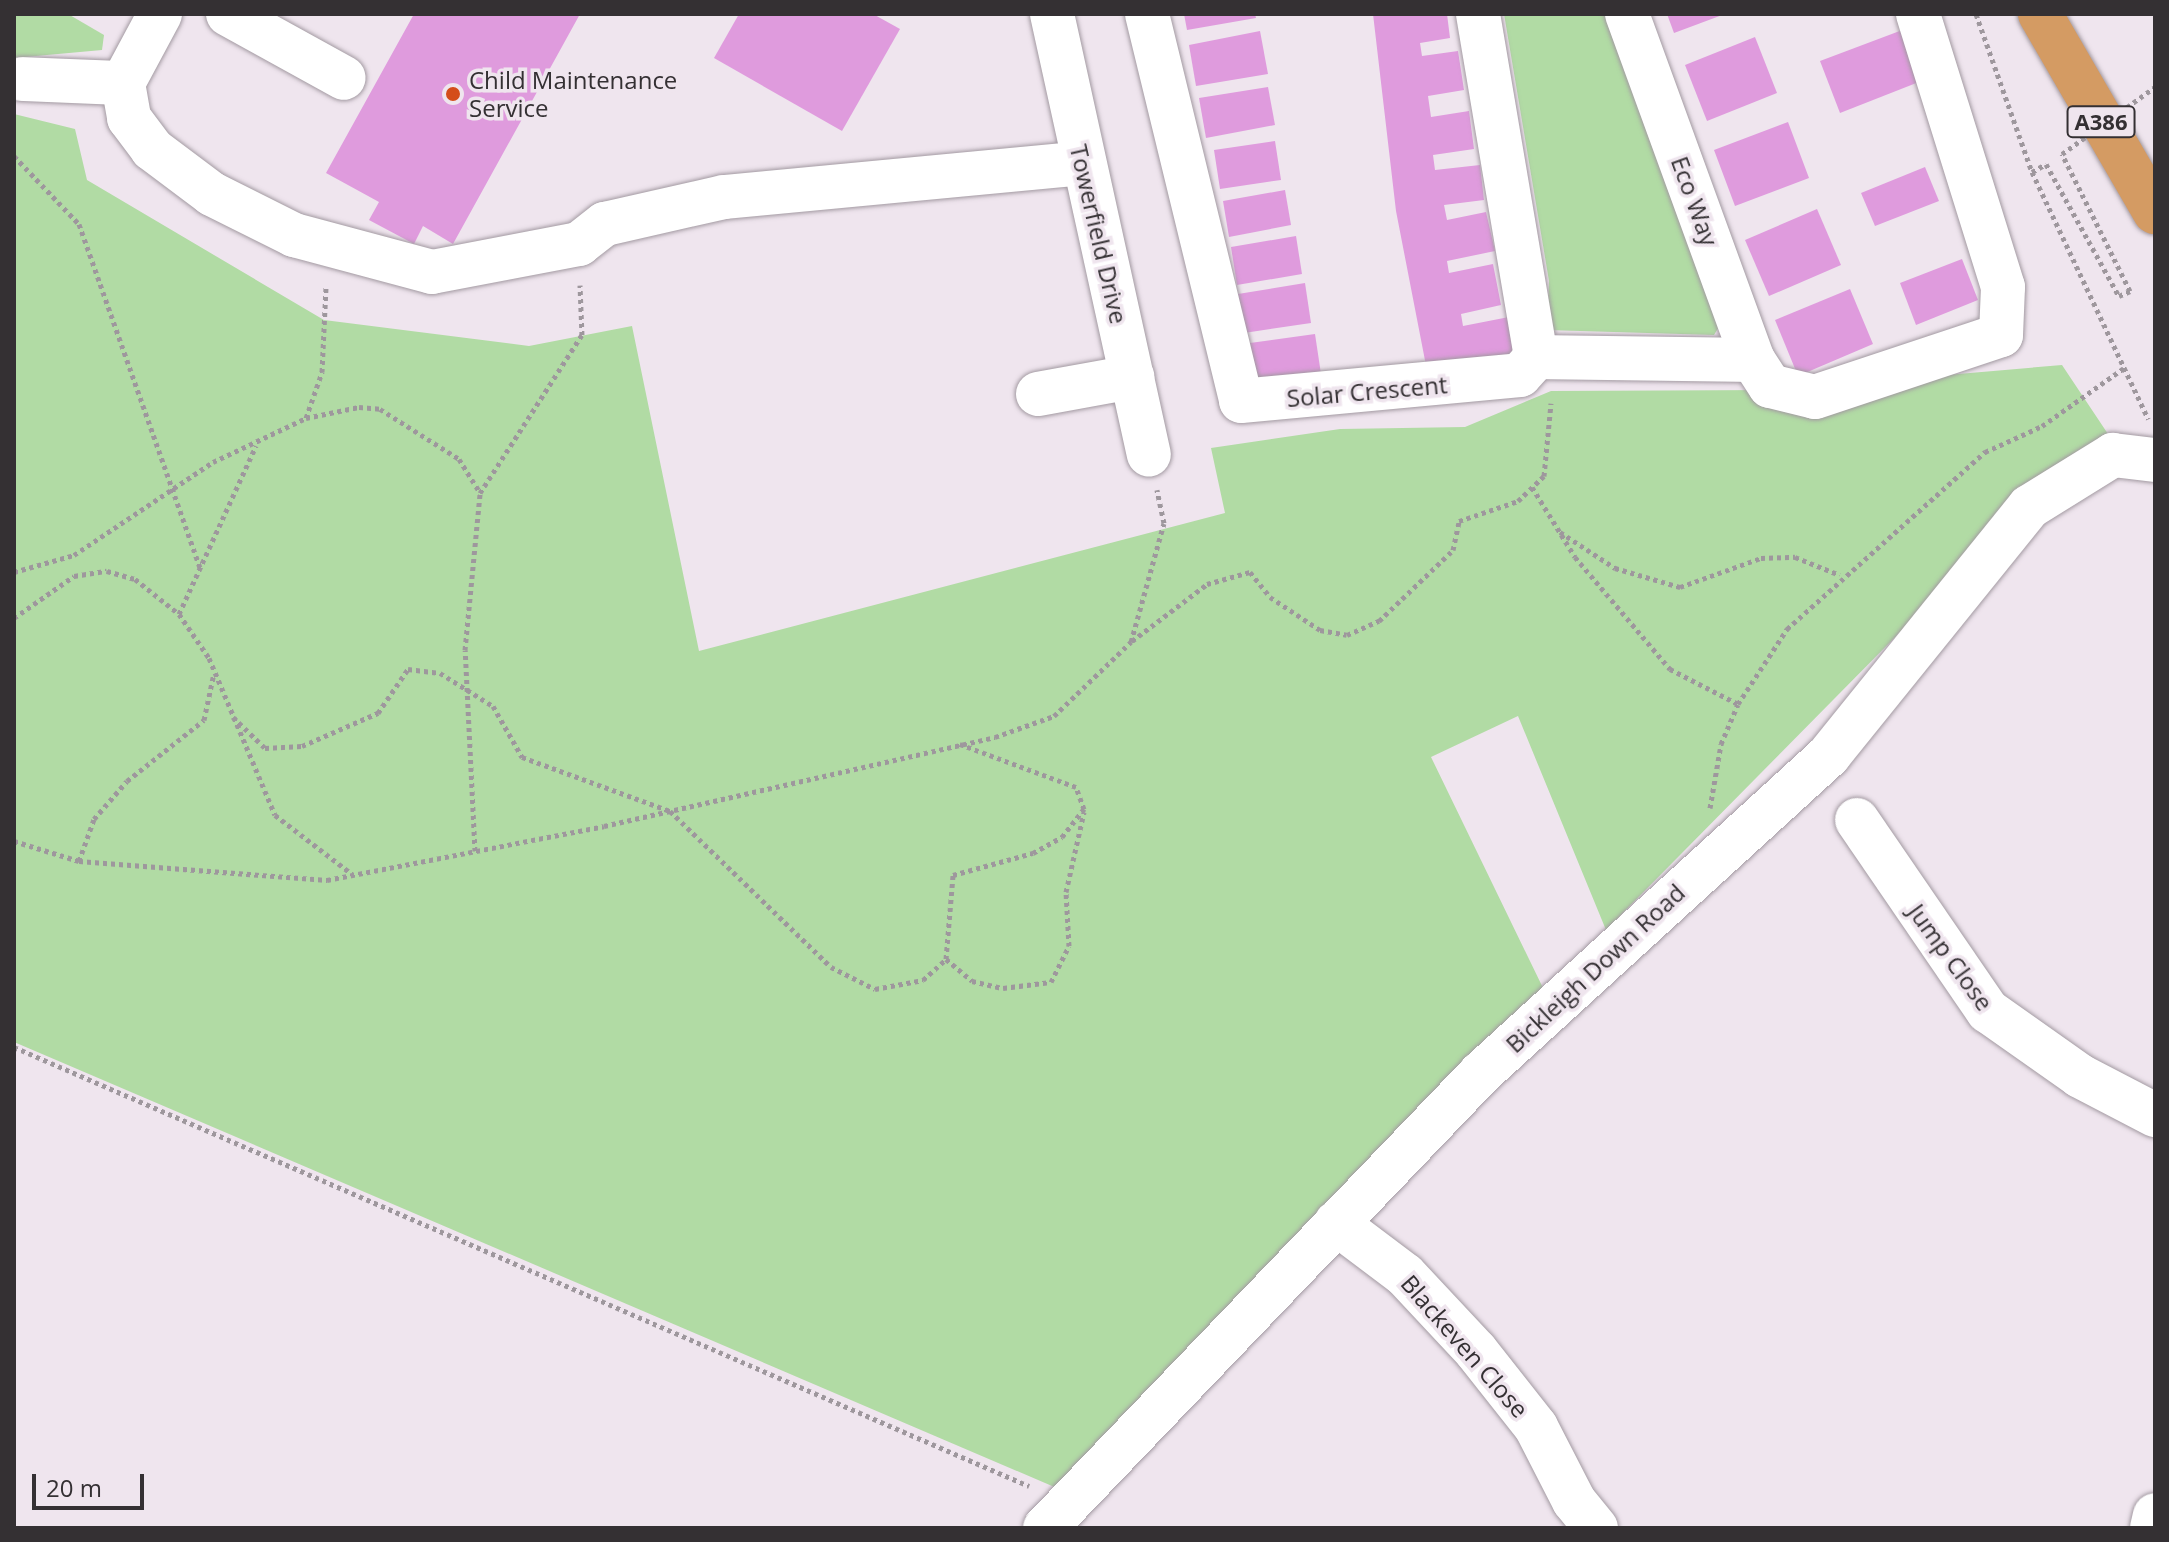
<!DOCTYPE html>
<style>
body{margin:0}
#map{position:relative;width:2169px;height:1542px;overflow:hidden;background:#efe5ee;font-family:"Open Sans",sans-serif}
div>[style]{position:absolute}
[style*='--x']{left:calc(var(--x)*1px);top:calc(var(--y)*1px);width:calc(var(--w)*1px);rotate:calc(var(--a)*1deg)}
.green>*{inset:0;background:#b1dba4}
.building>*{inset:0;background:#df9bdd}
.path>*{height:5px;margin-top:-2.5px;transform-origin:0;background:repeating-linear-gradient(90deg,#9e979d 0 4px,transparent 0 8px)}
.roads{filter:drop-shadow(0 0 2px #a39aa2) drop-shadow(0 0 2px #a39aa2)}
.minor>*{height:44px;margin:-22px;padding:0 22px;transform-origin:22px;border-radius:22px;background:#fff}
.highway>*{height:44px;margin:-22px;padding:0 22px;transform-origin:22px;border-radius:22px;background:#d49b63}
.path-bridge>*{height:5px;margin-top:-2.5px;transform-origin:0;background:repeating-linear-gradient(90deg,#9e979d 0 4px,transparent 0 8px)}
.dots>*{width:22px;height:22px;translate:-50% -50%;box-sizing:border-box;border:4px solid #efe5ee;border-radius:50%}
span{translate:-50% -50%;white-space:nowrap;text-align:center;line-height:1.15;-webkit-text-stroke:7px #efe5ee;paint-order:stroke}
.shield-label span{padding:2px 6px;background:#efe5ee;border:2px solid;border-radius:6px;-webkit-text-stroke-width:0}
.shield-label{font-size:22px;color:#343033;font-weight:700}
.poi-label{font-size:24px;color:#343033}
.left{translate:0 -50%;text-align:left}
.street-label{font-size:24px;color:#343033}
.frame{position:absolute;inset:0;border:16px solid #343033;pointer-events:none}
.scale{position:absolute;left:32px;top:1474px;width:112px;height:36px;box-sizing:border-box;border:4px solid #343033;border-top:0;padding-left:10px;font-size:24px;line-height:28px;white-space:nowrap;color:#343033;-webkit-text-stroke:6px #efe5ee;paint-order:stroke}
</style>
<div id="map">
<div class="green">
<i style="clip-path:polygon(14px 14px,68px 14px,104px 35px,102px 50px,14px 58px)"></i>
<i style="clip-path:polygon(1504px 14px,1609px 14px,1720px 325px,1714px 335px,1547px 330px,1549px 281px)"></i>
<i style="clip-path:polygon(14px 114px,75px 129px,87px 180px,324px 320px,529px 346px,632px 326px,699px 651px,1225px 513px,1211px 448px,1340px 429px,1465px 427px,1551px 391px,1772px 390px,2062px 365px,2114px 443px,2061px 469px,1606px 930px,1518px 716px,1431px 757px,1544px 990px,1066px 1492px,14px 1042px)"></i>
</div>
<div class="building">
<i style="clip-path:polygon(414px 14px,580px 14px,453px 244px,423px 226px,414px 244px,369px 220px,379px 202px,326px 173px)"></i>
<i style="clip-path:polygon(739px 14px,873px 14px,900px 29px,842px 131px,714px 58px)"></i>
<i style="clip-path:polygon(1184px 14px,1255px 14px,1256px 18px,1187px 30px)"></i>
<i style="clip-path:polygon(1373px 14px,1447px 14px,1450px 38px,1420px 43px,1422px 56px,1458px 51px,1464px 90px,1428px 96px,1431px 117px,1469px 111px,1474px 149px,1433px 155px,1435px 170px,1480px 165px,1484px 200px,1444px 205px,1447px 220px,1486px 212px,1495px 251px,1447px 261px,1449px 273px,1493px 264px,1501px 305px,1461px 314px,1463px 326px,1509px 317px,1518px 364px,1429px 381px,1396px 211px)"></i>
<i style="clip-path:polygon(1667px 14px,1725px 14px,1674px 33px)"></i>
<i style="clip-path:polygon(1905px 29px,1924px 80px,1840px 113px,1820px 61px)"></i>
<i style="clip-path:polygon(1260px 31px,1268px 74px,1196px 86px,1189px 45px)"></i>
<i style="clip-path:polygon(1755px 37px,1777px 93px,1707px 121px,1685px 65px)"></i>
<i style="clip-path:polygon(1268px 87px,1275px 125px,1206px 138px,1199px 98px)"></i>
<i style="clip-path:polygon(1788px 122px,1809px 178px,1735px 206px,1714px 150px)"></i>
<i style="clip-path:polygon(1275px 141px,1281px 180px,1220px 189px,1214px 150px)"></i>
<i style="clip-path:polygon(1925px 167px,1939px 201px,1875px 226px,1861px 193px)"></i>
<i style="clip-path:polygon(1285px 190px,1291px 225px,1229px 237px,1223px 201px)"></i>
<i style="clip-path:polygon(1817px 209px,1841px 265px,1769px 296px,1745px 240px)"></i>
<i style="clip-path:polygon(1296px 236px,1302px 274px,1237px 285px,1231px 247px)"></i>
<i style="clip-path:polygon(1962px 259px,1978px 300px,1916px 325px,1900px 283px)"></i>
<i style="clip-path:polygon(1305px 283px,1311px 323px,1244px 333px,1238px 294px)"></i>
<i style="clip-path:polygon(1850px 289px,1873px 344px,1798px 376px,1775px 320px)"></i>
<i style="clip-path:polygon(1315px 334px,1321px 374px,1255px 383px,1250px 343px)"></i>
</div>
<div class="path">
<i style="--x:1976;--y:14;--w:168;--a:70.5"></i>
<i style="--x:2032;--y:172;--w:273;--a:64.8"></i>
<i style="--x:14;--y:156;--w:94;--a:46.3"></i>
<i style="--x:79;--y:224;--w:364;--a:70.6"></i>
<i style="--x:2032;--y:172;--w:16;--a:-30"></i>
<i style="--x:2046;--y:164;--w:151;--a:61.1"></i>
<i style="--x:2119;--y:296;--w:12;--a:-24"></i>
<i style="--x:2130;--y:291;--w:153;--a:-116.4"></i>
<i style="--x:306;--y:418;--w:49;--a:-70.8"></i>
<i style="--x:322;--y:372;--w:86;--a:-87.3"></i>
<i style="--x:1532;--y:487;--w:82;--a:58.4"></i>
<i style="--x:1575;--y:557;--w:147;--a:49.7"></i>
<i style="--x:1670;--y:669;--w:76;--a:27.2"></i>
<i style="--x:1560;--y:532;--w:66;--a:33.2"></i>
<i style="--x:1615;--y:568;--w:68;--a:16.3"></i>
<i style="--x:1680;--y:587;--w:86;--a:-19.7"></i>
<i style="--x:1761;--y:558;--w:34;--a:-2"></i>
<i style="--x:1795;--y:557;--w:48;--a:21.8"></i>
<i style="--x:14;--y:572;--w:62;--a:-15.8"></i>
<i style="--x:74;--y:555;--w:167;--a:-33.8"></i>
<i style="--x:213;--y:462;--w:103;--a:-25.3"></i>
<i style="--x:306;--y:418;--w:54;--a:-11.7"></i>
<i style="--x:359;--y:407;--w:21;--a:5"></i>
<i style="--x:380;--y:409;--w:93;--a:32.3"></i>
<i style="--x:459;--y:459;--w:40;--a:58"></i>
<i style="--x:179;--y:614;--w:185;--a:-65.4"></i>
<i style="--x:14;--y:618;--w:73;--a:-35"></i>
<i style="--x:74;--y:576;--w:33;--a:-9"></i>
<i style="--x:107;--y:571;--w:29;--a:16"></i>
<i style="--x:135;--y:579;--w:56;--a:38.5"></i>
<i style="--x:179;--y:614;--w:53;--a:55.7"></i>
<i style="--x:209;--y:658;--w:170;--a:67.2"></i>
<i style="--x:275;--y:815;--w:97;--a:37.5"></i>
<i style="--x:1132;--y:641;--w:94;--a:-37.2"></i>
<i style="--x:1207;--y:584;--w:45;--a:-15.6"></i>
<i style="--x:1250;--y:572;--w:32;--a:51"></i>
<i style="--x:1270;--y:597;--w:60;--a:33.4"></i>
<i style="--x:1320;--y:630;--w:27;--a:10"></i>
<i style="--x:1347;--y:635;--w:35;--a:-24"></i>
<i style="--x:1379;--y:621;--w:103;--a:-43.8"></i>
<i style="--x:1453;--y:550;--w:30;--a:-78"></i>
<i style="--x:1459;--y:521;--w:62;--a:-18.7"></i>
<i style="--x:1518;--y:501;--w:36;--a:-44"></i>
<i style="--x:1544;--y:476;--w:73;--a:-84.5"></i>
<i style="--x:233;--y:717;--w:45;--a:44.1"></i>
<i style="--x:265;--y:748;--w:37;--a:-3"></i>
<i style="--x:302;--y:746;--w:83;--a:-23.5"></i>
<i style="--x:378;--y:713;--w:53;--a:-55.7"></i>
<i style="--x:408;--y:669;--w:32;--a:7"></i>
<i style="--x:440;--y:673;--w:62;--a:31.9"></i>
<i style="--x:493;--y:706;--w:59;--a:60.4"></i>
<i style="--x:522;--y:757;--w:158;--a:20"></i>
<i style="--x:670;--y:811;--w:224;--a:44.1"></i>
<i style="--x:831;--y:967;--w:49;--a:26.6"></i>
<i style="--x:875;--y:989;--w:49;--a:-10.6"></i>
<i style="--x:923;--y:980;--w:31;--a:-42"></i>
<i style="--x:946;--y:959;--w:84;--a:-85.2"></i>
<i style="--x:953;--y:875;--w:83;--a:-15.4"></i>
<i style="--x:1033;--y:853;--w:33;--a:-29"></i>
<i style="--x:1062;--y:837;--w:36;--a:-52"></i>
<i style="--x:1084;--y:809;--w:23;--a:-110"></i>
<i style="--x:1076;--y:787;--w:124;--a:-159.7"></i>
<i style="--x:1710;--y:808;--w:65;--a:-80.2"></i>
<i style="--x:1721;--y:744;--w:43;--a:-67"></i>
<i style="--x:1738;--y:704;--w:90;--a:-56.8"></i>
<i style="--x:1787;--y:629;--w:266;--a:-41.8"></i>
<i style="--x:1985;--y:452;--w:63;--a:-24.5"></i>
<i style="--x:2042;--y:426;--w:100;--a:-35.3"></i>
<i style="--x:14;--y:841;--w:68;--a:17.1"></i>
<i style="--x:79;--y:861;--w:249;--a:4.4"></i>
<i style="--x:327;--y:880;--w:282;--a:-11"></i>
<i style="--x:604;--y:826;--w:401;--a:-12.8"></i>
<i style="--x:995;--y:737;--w:63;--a:-19.6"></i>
<i style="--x:1054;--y:716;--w:107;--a:-43.9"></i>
<i style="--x:1131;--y:642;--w:123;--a:-74.5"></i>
<i style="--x:1164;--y:523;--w:34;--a:-102"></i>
<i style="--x:475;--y:851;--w:201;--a:-92.8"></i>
<i style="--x:465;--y:650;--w:158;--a:-84.5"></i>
<i style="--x:480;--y:493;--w:188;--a:-57.2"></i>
<i style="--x:582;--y:335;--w:50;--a:-92.3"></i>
<i style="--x:79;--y:861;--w:45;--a:-70.3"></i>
<i style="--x:94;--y:819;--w:50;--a:-49"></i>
<i style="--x:127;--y:781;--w:98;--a:-38.4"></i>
<i style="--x:204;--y:720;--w:48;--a:-78"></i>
<i style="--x:946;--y:959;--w:34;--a:40"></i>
<i style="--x:972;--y:981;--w:32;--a:13"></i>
<i style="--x:1003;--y:988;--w:48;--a:-7.1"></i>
<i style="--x:1051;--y:982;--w:40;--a:-63.4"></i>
<i style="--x:1069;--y:946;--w:54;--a:-93.2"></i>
<i style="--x:1066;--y:892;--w:82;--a:-77.3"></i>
<i style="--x:14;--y:1047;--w:1106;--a:23.39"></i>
</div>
<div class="roads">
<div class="minor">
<i style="--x:160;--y:14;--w:78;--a:118.2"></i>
<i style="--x:123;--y:83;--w:36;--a:80"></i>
<i style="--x:129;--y:118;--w:39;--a:53"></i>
<i style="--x:152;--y:149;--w:75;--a:36.9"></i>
<i style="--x:212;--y:194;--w:92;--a:26.6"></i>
<i style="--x:294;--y:235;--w:143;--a:15"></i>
<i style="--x:432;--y:272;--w:150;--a:-10.8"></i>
<i style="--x:579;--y:244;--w:33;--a:-38"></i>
<i style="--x:605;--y:224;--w:122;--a:-12.8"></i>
<i style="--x:724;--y:197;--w:360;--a:-5.4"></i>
<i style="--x:228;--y:14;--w:132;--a:28.9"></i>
<i style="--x:1052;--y:14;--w:451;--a:77.6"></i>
<i style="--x:1147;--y:14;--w:398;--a:76.3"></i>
<i style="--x:1241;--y:401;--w:280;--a:-5.3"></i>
<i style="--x:1520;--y:375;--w:24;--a:-48"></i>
<i style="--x:1536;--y:357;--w:348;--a:-99.6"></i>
<i style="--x:1627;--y:14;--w:368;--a:70"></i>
<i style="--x:1753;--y:360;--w:31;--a:57"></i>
<i style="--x:1770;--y:386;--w:46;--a:13.7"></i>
<i style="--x:1815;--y:397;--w:196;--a:-18.4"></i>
<i style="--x:2001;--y:335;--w:48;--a:-87.6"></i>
<i style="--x:2003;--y:287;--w:286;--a:-107.3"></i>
<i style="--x:22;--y:79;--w:101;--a:2.3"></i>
<i style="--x:1536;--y:357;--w:217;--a:0.8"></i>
<i style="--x:1038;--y:394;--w:96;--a:-10.3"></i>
<i style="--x:1857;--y:820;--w:232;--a:55.6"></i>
<i style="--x:1988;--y:1011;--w:113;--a:35.2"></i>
<i style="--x:2080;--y:1076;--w:85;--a:27.5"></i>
<i style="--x:1336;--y:1223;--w:86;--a:37"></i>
<i style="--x:1405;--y:1275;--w:104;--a:46.9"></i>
<i style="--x:1476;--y:1351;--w:97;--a:51.7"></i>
<i style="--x:1536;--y:1427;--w:83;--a:62.8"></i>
<i style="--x:1574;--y:1501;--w:35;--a:51"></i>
<i style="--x:1045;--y:1528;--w:629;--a:-46.22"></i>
<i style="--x:1480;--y:1074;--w:473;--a:-42.4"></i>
<i style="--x:1829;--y:755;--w:319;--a:-51.1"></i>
<i style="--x:2029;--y:507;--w:99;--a:-31.8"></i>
<i style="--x:2113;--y:455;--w:42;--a:6.8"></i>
<i style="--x:2152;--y:1528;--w:13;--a:-77"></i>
</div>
<div class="highway">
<i style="--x:2040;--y:14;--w:229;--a:59.9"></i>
</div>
</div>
<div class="path-bridge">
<i style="--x:2062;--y:154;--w:115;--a:-35.8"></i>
</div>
<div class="dots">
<i style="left:453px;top:94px;background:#d44d1a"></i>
</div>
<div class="shield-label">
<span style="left:2101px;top:122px">A386</span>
</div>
<div class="poi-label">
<span class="left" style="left:469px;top:94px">Child Maintenance<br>Service</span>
</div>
<div class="street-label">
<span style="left:1695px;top:201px;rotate:70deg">Eco Way</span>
<span style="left:1099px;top:234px;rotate:77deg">Towerfield Drive</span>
<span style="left:1367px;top:391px;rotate:-5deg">Solar Crescent</span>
<span style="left:1951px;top:957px;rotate:54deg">Jump Close</span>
<span style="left:1595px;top:968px;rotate:-43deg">Bickleigh Down Road</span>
<span style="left:1465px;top:1346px;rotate:49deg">Blackeven Close</span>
</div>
<div class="frame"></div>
<div class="scale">20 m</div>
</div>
